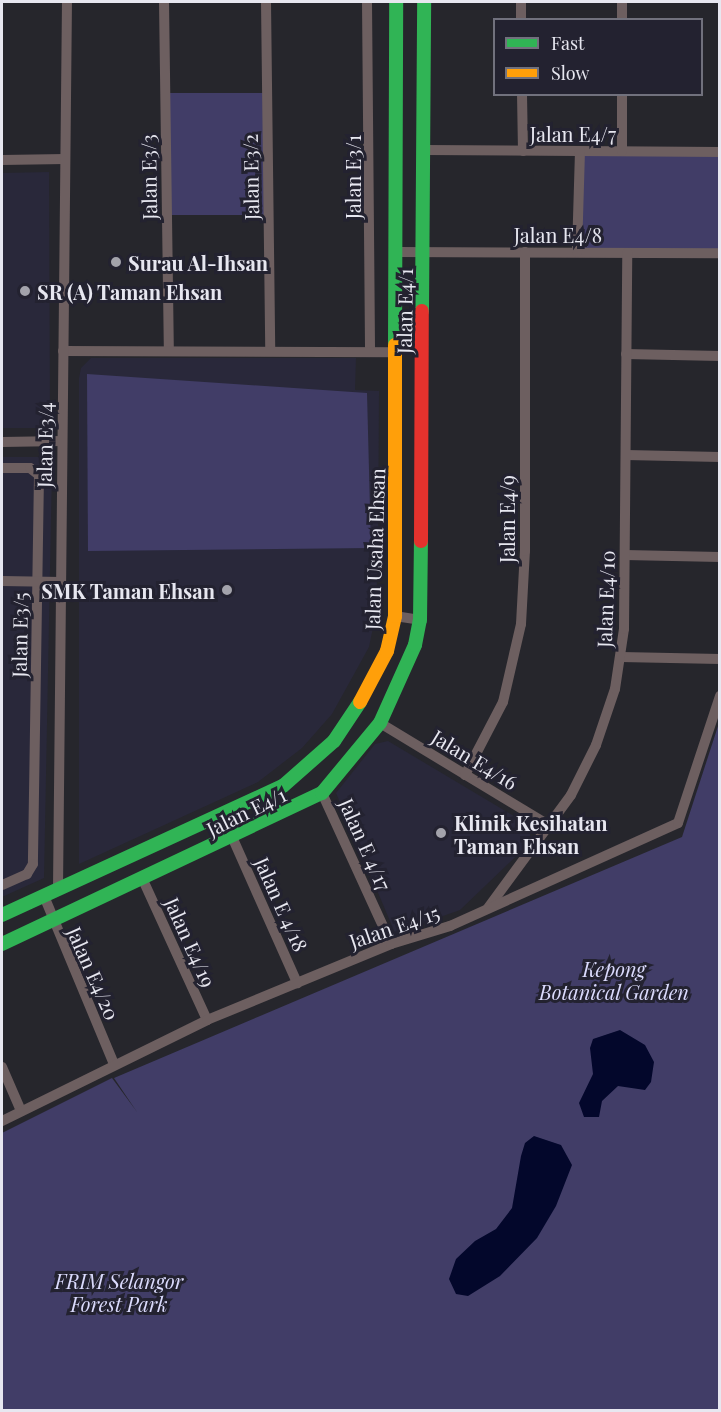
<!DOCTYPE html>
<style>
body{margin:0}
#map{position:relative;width:721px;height:1412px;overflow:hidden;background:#26262c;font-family:"Playfair Display",serif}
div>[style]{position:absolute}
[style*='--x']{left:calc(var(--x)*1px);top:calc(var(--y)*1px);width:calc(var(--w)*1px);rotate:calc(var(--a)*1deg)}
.built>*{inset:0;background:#29283a}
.green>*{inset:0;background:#413d67}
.water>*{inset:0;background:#03072b}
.street>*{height:10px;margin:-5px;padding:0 5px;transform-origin:5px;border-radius:5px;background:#6d5f60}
.fast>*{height:14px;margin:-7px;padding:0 7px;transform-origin:7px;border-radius:7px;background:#30b455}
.slow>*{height:14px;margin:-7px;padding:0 7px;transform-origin:7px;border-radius:7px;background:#ff9f0a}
.jam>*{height:14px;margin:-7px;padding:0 7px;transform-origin:7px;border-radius:7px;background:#e5322d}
.dots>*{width:16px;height:16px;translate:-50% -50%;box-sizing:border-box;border:3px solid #232230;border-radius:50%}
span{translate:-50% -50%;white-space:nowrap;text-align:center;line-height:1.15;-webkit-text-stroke:6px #232230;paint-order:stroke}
.street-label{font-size:20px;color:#e7e7f0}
.poi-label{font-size:20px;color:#e7e7f0;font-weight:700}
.left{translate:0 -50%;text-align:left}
.right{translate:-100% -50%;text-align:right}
.park-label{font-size:20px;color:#dbdbfd;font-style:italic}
.frame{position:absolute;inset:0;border:3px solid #e7e7f0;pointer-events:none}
.legend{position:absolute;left:493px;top:18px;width:210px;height:78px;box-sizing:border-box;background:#232230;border:2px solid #71717d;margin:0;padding:8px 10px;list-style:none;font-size:18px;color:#e7e7f0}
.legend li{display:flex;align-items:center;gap:12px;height:30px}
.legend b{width:30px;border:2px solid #71717d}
</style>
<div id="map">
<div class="built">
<i style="clip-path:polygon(49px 172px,50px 428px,2px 428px,2px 173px)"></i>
<i style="clip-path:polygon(91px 358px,356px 358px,355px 390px,379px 391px,378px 562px,375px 618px,369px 647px,332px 714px,302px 748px,258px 782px,79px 864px,79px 378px,81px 368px)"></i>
<i style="clip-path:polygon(2px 457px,41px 457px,52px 467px,44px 878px,2px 897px)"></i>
<i style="clip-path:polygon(388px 741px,529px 825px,531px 842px,460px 910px,395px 933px,336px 793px,375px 744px)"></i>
</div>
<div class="green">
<i style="clip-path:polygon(165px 93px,267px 93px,269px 215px,167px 215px)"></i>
<i style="clip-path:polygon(580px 151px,719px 152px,719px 253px,577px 252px)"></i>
<i style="clip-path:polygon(87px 374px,367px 393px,371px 548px,88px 551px)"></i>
<i style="clip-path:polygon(719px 723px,719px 1410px,2px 1410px,2px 1133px,112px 1078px,137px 1112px,114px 1078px,682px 837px)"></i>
</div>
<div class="water">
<i style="clip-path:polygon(620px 1030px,645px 1045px,654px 1062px,651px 1082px,645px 1090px,618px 1086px,602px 1101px,599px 1117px,584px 1117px,579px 1103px,593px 1074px,590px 1048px,593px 1039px)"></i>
<i style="clip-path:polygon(534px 1136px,561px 1145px,572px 1165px,556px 1206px,537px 1238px,500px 1276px,468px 1296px,456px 1294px,449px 1279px,456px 1259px,475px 1241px,496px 1229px,512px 1208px,521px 1156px,525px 1143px)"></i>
</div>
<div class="street">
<i style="--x:164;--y:2;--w:349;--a:89.2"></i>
<i style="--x:266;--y:2;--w:349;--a:89.3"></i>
<i style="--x:367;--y:2;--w:350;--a:89.5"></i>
<i style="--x:521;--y:2;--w:18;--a:90"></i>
<i style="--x:622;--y:20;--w:18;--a:-90"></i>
<i style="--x:522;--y:94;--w:57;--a:89"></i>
<i style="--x:425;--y:150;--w:295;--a:0.4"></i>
<i style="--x:622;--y:151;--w:57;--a:-90"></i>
<i style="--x:2;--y:160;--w:63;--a:-0.9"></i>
<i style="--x:397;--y:252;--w:323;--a:0.2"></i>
<i style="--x:577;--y:252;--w:101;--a:-88.3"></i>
<i style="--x:63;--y:351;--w:334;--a:0.2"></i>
<i style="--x:626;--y:354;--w:94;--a:1.2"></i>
<i style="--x:2;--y:442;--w:60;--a:-1"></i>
<i style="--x:626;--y:455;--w:94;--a:1.2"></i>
<i style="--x:2;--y:468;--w:28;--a:0"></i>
<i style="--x:30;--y:468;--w:11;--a:38"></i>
<i style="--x:39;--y:475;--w:389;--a:90.9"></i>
<i style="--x:33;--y:864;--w:12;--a:121"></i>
<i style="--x:27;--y:874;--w:27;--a:156"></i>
<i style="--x:625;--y:555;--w:95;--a:1.2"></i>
<i style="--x:2;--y:581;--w:59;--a:1"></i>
<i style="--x:395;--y:616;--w:25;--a:9"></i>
<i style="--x:621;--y:657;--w:99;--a:1.2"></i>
<i style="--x:380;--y:723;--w:199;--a:31.2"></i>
<i style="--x:465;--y:775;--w:82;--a:-62.5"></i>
<i style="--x:503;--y:702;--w:80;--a:-77"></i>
<i style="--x:521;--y:624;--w:73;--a:-86.9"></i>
<i style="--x:525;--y:551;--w:299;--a:-90"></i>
<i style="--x:322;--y:793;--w:166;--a:65.4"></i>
<i style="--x:233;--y:839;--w:158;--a:66"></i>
<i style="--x:143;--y:880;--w:154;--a:65.4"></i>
<i style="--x:58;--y:889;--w:887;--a:-89.42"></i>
<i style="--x:44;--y:896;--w:182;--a:67.4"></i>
<i style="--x:488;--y:908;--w:140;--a:-53.7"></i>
<i style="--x:571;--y:795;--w:56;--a:-63.4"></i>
<i style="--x:596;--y:745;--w:59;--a:-71.3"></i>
<i style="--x:615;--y:689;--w:61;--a:-81.5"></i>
<i style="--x:624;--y:629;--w:376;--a:-89.5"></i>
<i style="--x:2;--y:1067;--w:48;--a:66.6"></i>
<i style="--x:2;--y:1121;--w:229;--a:-26.2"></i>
<i style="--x:207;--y:1020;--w:199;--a:-22.4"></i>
<i style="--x:391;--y:944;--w:62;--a:-17"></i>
<i style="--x:450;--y:926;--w:250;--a:-24.3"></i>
<i style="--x:678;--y:823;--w:134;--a:-71.7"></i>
</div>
<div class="fast">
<i style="--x:422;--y:311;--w:309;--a:-89.6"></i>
<i style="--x:395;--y:345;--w:343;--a:-89.8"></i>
<i style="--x:2;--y:915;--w:309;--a:-24.7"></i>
<i style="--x:283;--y:786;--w:68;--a:-41.4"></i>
<i style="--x:334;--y:741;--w:47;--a:-56.3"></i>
<i style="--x:2;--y:944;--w:354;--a:-25.3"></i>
<i style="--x:322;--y:793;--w:91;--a:-50.4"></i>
<i style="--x:380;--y:723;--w:85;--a:-65.8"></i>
<i style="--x:415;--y:645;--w:25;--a:-79"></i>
<i style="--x:420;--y:620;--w:79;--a:-89.3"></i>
</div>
<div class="slow">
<i style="--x:360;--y:702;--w:58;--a:-62.1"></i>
<i style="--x:387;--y:651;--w:36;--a:-77"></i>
<i style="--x:395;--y:616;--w:271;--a:-90"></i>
</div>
<div class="jam">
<i style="--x:421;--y:541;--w:230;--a:-89.8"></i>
</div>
<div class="dots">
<i style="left:116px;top:262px;background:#a3a3ab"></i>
<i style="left:25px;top:291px;background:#a3a3ab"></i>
<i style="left:227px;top:590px;background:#a3a3ab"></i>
<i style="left:441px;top:833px;background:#a3a3ab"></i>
</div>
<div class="street-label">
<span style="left:573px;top:133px">Jalan E4/7</span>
<span style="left:148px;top:177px;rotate:-91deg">Jalan E3/3</span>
<span style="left:250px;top:177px;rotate:-91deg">Jalan E3/2</span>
<span style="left:352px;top:177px;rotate:-90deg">Jalan E3/1</span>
<span style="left:558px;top:234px">Jalan E4/8</span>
<span style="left:404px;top:311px;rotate:-89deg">Jalan E4/1</span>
<span style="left:44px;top:445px;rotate:-89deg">Jalan E3/4</span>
<span style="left:506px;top:519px;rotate:-90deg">Jalan E4/9</span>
<span style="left:374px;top:549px;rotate:-88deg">Jalan Usaha Ehsan</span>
<span style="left:605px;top:599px;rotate:-88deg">Jalan E4/10</span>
<span style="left:19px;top:635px;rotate:-89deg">Jalan E3/5</span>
<span style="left:475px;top:759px;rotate:31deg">Jalan E4/16</span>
<span style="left:246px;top:811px;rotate:-26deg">Jalan E4/1</span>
<span style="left:366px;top:844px;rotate:66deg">Jalan E 4/17</span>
<span style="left:282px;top:904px;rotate:66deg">Jalan E 4/18</span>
<span style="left:394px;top:926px;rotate:-19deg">Jalan E4/15</span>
<span style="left:191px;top:942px;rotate:66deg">Jalan E4/19</span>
<span style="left:94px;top:973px;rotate:66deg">Jalan E4/20</span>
</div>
<div class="poi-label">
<span class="left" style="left:128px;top:262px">Surau Al-Ihsan</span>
<span class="left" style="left:37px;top:291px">SR (A) Taman Ehsan</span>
<span class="right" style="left:215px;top:590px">SMK Taman Ehsan</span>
<span class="left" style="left:454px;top:834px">Klinik Kesihatan<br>Taman Ehsan</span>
</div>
<div class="park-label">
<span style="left:614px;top:980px">Kepong<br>Botanical Garden</span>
<span style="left:119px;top:1292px">FRIM Selangor<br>Forest Park</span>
</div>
<div class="frame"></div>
<ul class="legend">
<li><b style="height:8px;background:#30b455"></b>Fast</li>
<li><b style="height:8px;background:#ff9f0a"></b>Slow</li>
</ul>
</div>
